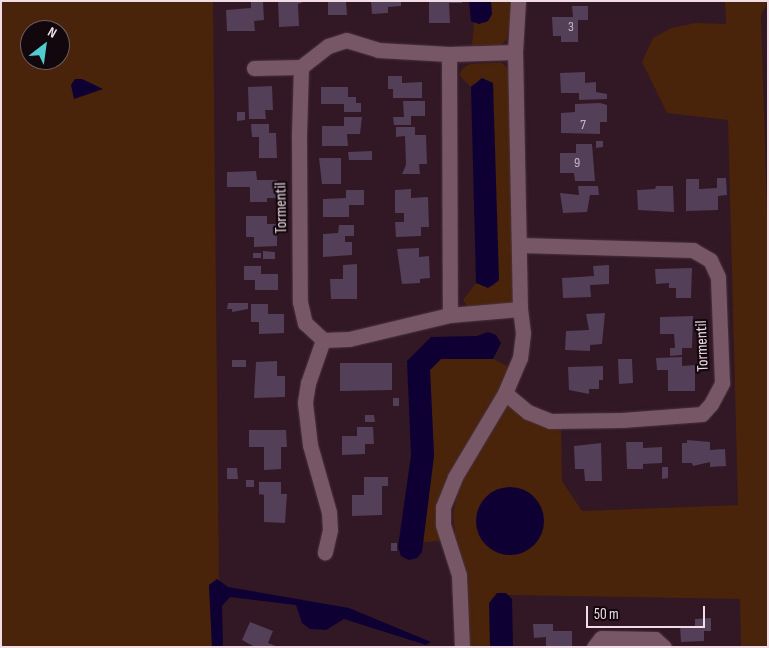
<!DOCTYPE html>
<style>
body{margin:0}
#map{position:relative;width:769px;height:648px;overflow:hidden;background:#321725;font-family:"Sofia Sans Condensed",sans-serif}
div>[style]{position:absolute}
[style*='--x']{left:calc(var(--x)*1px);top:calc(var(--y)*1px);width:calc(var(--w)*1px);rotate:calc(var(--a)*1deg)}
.green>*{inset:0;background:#49230a}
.water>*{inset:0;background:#0f0033}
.round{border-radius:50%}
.building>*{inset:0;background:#533f58}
.roads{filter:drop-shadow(0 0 1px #48333d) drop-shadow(0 0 1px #48333d)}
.street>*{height:15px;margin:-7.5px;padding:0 7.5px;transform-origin:7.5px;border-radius:7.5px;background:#775765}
span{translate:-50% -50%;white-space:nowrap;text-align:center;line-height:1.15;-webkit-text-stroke:4.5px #12070c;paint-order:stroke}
.number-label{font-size:14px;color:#c9b6c2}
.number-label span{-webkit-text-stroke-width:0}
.street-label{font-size:16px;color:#f0dde5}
.frame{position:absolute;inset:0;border:2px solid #f0dde5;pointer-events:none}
.north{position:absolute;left:20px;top:20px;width:50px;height:50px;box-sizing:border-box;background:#12070c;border:1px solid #6b5d63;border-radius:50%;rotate:30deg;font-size:14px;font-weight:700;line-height:20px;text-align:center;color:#f0dde5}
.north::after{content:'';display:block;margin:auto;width:18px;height:22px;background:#52cdcf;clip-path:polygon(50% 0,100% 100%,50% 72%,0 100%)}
.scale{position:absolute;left:586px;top:606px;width:119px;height:22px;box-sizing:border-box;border:2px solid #f0dde5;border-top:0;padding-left:6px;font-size:15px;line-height:18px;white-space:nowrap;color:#f0dde5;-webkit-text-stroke:4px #12070c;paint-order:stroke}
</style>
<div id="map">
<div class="green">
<i style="clip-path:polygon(evenodd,1px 1px,213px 1px,219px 580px,209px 585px,212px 647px,1px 647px,1px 1px,30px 30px,60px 30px,60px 60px,30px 60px,30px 30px)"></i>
<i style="clip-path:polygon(491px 1px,513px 1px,507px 39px,501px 45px,472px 45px,474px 23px,485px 23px,490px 19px)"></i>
<i style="clip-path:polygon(725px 1px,768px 1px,761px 15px,768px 244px,768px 647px,741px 647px,740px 599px,508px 595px,490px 608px,490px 647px,470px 647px,468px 576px,455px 535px,453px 513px,459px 488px,470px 465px,508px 401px,561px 428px,562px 481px,582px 511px,738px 505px,728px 120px,667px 113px,642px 62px,653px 38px,671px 28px,696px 23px,726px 24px)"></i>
<i style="clip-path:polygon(485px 63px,502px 63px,512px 72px,518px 293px,511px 307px,468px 307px,463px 300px,476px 283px,493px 286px,499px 280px,473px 83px,471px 87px,459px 75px,463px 68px,470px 64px)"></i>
<i style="clip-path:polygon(441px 359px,493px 359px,511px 368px,449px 478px,443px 541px,422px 542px,434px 456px,430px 370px)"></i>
</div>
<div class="water">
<i style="clip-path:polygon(469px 1px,491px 1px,492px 14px,488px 21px,479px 24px,471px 21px)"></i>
<i style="clip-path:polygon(482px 78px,493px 83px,499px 280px,488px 288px,476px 283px,471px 87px)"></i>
<i style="clip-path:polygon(75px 79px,82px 79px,103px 89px,74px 99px,71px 85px)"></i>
<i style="clip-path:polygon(488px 332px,496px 335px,501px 343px,493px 359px,441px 359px,430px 370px,434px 456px,422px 552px,417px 558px,409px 560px,401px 556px,398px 547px,411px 455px,407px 361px,431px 337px,477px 336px)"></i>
<i class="round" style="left:476px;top:487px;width:68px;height:68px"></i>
<i style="clip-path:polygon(217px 579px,228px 587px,349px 608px,431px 642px,426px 645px,344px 619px,326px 630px,310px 629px,302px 623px,296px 605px,230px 597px,222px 606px,223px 647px,212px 647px,209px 585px)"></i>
<i style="clip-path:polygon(497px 593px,506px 593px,512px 599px,513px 647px,490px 647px,489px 603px)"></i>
</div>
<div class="building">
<i style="clip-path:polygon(263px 1px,264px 20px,254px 21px,255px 31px,227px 31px,226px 10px,251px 8px,251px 2px)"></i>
<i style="clip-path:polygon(278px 1px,306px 1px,298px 4px,299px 26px,279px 27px)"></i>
<i style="clip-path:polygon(328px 1px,346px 1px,347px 15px,328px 15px)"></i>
<i style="clip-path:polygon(371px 1px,401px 1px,401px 6px,388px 7px,388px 13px,372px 14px)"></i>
<i style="clip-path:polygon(429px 1px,462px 1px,462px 3px,449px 3px,450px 23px,429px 23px)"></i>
<i style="clip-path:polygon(572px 6px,588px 6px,588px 20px,578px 20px,578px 42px,561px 42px,561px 36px,553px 36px,552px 17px,573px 17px)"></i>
<i style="clip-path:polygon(585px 72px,585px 83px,596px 82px,596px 92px,607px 94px,607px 99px,579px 100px,579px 93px,561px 93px,560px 73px)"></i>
<i style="clip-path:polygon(388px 76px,402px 76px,402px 83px,422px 82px,422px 98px,393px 98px,393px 89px,388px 89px)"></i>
<i style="clip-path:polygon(272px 86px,273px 110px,265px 110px,266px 119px,249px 119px,248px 87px)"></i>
<i style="clip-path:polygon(321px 87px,348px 87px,348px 97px,356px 97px,356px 103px,361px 103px,361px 112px,344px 112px,344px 104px,321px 104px)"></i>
<i style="clip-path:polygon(403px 101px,425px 101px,425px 116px,411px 116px,411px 125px,394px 125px,393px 117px,404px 117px)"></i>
<i style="clip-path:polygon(600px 103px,607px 105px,607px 122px,600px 122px,600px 134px,561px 133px,561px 113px,575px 112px,575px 104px)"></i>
<i style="clip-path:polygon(237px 112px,245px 112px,245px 120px,237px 121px)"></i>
<i style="clip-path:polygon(344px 117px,362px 117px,360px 134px,347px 134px,348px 146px,322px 146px,322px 126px,344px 126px)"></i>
<i style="clip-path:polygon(251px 124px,269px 124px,269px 133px,276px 133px,277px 158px,259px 158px,259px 137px,252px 137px)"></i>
<i style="clip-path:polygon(396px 127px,415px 127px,415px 135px,426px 135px,427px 164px,419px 164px,420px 174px,402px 174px,406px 165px,405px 136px,396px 137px)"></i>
<i style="clip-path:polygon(596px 141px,603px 141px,603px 147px,596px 148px)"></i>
<i style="clip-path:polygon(576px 144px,592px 144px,595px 181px,575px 181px,574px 173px,560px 173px,560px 153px,576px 153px)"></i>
<i style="clip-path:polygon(372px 151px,372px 160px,349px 160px,348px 152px)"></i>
<i style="clip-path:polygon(319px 158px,341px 158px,341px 184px,322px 184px)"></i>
<i style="clip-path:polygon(256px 171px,257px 180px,277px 180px,277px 198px,267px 198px,267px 202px,250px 202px,250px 187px,227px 187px,227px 172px)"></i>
<i style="clip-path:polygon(717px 178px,726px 178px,727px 195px,718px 196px,718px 210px,686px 211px,686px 179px,699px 179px,699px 189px,717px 188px)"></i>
<i style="clip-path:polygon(578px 186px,598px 186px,599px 195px,590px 195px,587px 212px,563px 213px,560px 193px,579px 195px)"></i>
<i style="clip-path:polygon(656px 186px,673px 186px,674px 212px,638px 210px,637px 190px,655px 189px)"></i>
<i style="clip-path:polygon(411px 189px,411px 198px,428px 197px,429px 227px,421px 227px,421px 236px,396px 237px,395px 222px,404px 222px,404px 213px,395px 213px,395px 190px)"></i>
<i style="clip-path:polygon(346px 190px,364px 190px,364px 205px,349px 205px,349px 217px,323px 217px,323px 199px,346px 198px)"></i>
<i style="clip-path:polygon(246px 216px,267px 216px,267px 224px,277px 224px,277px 246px,254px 247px,254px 237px,246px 237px)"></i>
<i style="clip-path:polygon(339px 225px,354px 225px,354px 236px,345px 236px,345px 242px,352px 242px,352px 255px,323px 257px,323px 234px,338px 233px)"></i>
<i style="clip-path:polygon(419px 248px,419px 257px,429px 256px,430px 278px,420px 279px,420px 283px,402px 284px,397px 249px)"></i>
<i style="clip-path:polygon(263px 251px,275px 252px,275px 259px,263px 259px)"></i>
<i style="clip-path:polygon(253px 253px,261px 253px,261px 258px,253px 258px)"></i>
<i style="clip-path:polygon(357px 264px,357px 299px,331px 299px,330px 279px,343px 279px,343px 265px)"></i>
<i style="clip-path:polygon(609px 265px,609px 284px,590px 285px,591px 297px,563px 298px,562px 278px,594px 276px,593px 266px)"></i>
<i style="clip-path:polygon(244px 266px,261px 266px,261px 274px,278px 274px,278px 290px,255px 290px,255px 280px,244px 280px)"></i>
<i style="clip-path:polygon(692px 268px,691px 298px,676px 298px,676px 288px,669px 288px,669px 283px,656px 284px,655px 269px)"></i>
<i style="clip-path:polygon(228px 303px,248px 303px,248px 309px,232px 312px,232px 309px,227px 309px)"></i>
<i style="clip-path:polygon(251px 304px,268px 304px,268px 314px,284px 314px,284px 333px,259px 334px,259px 322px,251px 322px)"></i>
<i style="clip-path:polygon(605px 313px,602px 344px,590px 345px,590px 351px,565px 350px,566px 331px,589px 330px,586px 314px)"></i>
<i style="clip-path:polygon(693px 316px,692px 348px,682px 348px,682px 355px,670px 356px,670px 348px,675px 348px,674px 334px,660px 334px,660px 317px)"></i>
<i style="clip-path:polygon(682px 357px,682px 366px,695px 365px,695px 391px,668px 391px,668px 370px,657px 370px,656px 358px)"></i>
<i style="clip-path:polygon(618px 359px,632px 359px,633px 383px,619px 384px)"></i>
<i style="clip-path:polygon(232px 360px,246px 360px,246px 367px,232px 367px)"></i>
<i style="clip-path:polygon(277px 361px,277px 376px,285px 376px,285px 397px,254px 398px,256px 362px)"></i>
<i style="clip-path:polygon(340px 363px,392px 363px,392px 390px,340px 391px)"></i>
<i style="clip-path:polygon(603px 366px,603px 380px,599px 380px,599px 389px,589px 389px,589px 394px,569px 390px,568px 367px)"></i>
<i style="clip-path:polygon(393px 398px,399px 398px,399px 406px,393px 406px)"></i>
<i style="clip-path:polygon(365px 415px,374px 415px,375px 422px,365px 422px)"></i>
<i style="clip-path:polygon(357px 427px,373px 427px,374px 444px,365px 444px,365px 454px,342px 455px,342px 436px,357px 436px)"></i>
<i style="clip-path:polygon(249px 430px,286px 430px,287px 447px,281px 447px,281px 469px,264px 470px,264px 447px,249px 447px)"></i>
<i style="clip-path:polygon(687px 440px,710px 442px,710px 450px,725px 449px,726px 466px,710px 467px,710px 462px,693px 466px,692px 463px,682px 463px,682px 443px,687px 443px)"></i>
<i style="clip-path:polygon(626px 442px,643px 442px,643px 448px,662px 447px,662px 463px,643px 464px,643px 469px,627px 469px)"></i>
<i style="clip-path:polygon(601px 443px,602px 481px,585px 481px,584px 469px,575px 469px,574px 446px)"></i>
<i style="clip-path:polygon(662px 467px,668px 467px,668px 478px,662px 479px)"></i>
<i style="clip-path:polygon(227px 468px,237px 468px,238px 479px,227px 479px)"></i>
<i style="clip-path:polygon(364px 477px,388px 477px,388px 486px,382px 486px,382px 515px,352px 516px,352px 495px,364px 495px)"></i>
<i style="clip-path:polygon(246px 480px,254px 480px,254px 487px,246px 487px)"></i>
<i style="clip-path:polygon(259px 482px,281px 482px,281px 494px,287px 494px,285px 523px,264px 522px,264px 495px,259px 494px)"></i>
<i style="clip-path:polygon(391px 543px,397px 543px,397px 551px,391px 551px)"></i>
<i style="clip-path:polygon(711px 618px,711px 631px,704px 631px,704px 641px,681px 642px,680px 626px,695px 626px,695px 619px)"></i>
<i style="clip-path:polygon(250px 622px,273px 631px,268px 643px,278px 647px,255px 647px,242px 640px)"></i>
<i style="clip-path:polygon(533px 624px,553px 624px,553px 631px,572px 631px,572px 646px,546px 647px,546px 637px,534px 638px)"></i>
</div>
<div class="roads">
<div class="street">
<i style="--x:449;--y:54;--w:261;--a:89.8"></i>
<i style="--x:301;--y:67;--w:69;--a:91.7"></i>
<i style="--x:299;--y:136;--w:166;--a:89.7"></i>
<i style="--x:300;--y:302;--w:22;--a:77"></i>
<i style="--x:305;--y:323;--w:25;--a:43"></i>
<i style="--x:323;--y:340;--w:46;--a:109.2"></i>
<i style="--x:308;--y:383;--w:20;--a:99"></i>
<i style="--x:305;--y:403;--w:42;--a:83.2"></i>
<i style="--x:310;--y:445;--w:70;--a:74.2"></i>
<i style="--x:329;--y:512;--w:18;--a:87"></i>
<i style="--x:330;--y:530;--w:23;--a:103"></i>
<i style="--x:254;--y:68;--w:47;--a:-1.2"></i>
<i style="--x:301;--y:67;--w:34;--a:-38"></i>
<i style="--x:328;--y:46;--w:19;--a:-18"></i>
<i style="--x:346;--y:40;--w:34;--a:17"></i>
<i style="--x:378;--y:50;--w:71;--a:3.2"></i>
<i style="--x:449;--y:54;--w:66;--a:-1.7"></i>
<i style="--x:323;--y:340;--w:26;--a:-2"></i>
<i style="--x:349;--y:339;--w:104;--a:-13.4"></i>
<i style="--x:450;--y:315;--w:70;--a:-4.9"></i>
<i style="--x:505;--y:393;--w:30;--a:40"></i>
<i style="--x:528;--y:412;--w:24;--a:22"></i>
<i style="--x:550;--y:421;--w:72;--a:-0.8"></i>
<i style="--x:622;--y:420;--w:80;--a:-4.3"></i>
<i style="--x:702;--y:414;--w:13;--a:-48"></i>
<i style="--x:711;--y:404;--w:24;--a:-62"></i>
<i style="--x:722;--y:383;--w:106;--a:-92.2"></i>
<i style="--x:718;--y:277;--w:19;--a:-115"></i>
<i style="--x:710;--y:260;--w:20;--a:-150"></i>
<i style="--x:693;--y:250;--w:173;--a:-178.3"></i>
<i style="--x:462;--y:647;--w:72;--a:-92.4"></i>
<i style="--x:459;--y:575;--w:52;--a:-107.7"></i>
<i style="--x:443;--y:525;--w:18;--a:-90"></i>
<i style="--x:443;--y:507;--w:32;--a:-68"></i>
<i style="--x:455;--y:477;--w:98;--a:-59.2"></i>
<i style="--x:505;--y:393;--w:38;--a:-67"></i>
<i style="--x:520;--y:358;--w:25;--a:-83"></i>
<i style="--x:523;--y:333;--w:24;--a:-97"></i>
<i style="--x:520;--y:309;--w:257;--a:-91.1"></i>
<i style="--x:515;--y:52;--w:51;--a:-86.6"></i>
<i style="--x:594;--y:647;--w:11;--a:-52"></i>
<i style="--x:601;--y:638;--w:54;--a:1.1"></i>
<i style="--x:655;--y:639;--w:12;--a:42"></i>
</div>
</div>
<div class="number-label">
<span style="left:571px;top:27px">3</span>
<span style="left:583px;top:125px">7</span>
<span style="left:577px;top:163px">9</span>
</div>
<div class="street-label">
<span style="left:282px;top:208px;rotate:-91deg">Tormentil</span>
<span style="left:703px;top:346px;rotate:-92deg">Tormentil</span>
</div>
<div class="frame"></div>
<div class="north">N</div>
<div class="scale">50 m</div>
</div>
